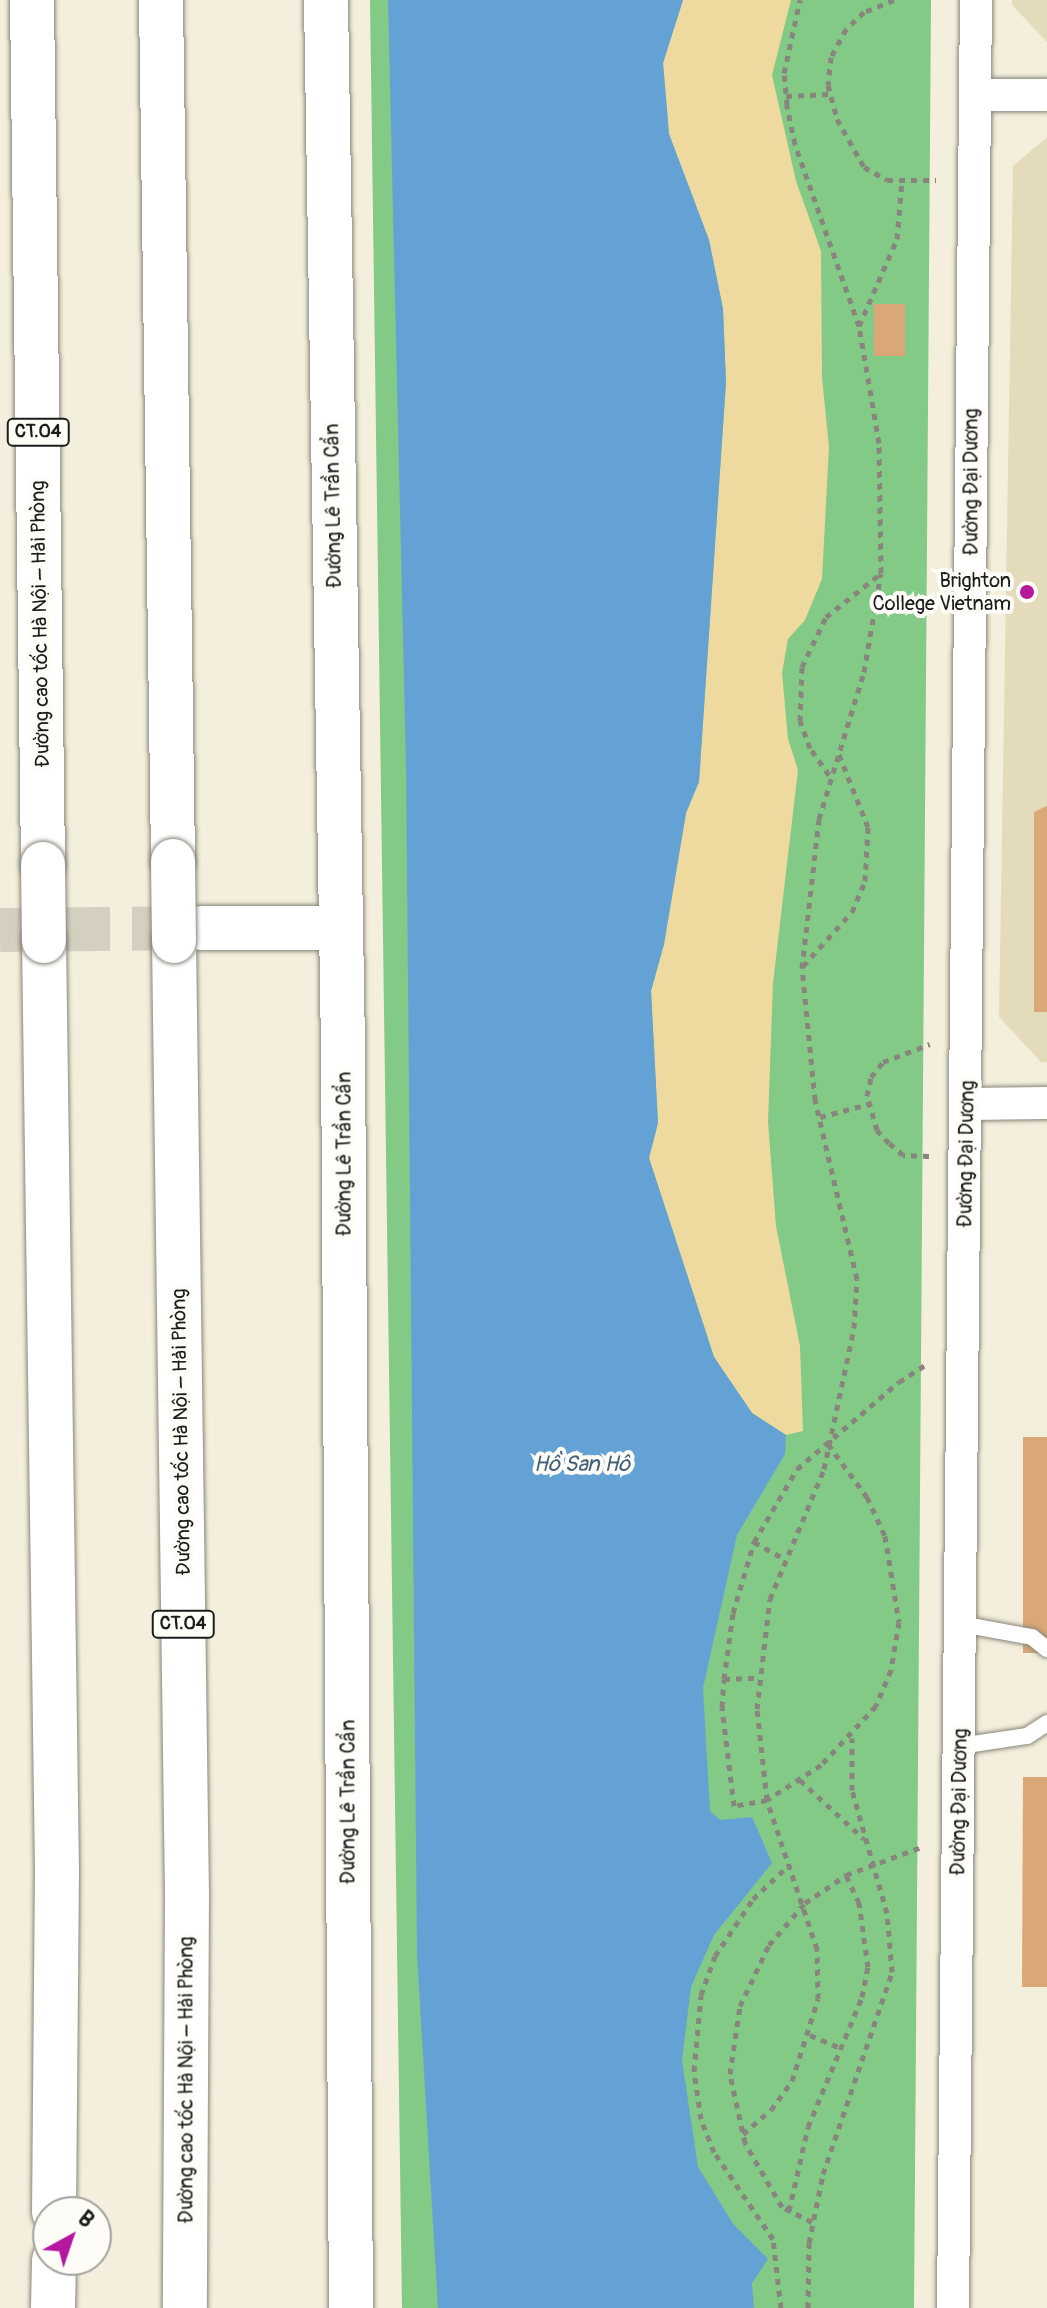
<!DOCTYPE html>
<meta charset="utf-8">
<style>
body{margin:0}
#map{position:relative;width:1047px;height:2308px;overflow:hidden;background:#f4efdc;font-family:Pangolin,sans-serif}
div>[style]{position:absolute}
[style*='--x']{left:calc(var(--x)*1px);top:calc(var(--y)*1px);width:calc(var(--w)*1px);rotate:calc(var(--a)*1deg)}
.built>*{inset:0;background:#e3dbba}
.green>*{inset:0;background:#82ca86}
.sand>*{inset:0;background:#eeda9e}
.water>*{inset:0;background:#64a2d5}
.building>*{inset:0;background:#daa778}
.secondary-tunnel>*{height:44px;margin-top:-22px;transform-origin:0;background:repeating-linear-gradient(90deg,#d4cfbf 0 44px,transparent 0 66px)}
.path>*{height:5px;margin-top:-2.5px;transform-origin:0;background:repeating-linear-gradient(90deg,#88867c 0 6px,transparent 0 12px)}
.roads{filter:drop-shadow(0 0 2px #88867c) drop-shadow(0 0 2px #88867c)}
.lane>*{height:16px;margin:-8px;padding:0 8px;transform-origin:8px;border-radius:8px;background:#fff}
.street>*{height:32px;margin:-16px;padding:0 16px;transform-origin:16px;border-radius:16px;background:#fff}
.secondary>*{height:44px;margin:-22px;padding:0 22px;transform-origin:22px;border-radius:22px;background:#fff}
.highway>*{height:44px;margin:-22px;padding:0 22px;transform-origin:22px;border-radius:22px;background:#fff}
.bridges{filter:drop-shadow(0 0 2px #88867c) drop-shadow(0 0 2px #88867c)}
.highway-bridge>*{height:44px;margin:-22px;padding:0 22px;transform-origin:22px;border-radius:22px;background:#fff}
.dots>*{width:22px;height:22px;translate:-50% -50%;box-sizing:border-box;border:4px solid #fdfcf7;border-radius:50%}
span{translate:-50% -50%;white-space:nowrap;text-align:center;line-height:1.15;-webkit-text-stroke:8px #fdfcf7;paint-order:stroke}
.shield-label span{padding:2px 6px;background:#fdfcf7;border:2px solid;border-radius:6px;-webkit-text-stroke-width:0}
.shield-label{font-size:18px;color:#1c1c1c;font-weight:700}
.street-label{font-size:20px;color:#1c1c1c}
.poi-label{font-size:20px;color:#1c1c1c}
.right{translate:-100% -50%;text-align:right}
.water-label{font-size:22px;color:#405f78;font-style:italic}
.north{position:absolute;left:32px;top:2196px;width:80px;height:80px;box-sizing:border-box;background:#fdfcf7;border:2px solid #a3a29f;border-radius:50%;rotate:40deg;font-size:22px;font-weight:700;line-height:32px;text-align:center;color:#1c1c1c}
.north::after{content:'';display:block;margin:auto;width:28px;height:36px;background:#b5179e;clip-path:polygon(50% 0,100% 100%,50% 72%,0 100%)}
</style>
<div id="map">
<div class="built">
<i style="clip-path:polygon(1012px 0,1047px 0,1047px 42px,1012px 5px)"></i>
<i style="clip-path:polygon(1047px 137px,1047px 1062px,1041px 1062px,999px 1017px,1013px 166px)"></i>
</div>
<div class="green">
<i style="clip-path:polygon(370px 0,931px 0,914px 2308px,402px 2308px)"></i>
</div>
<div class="sand">
<i style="clip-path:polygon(683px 0,791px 0,772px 75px,796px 181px,821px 251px,822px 378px,829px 447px,822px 579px,805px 620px,788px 639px,782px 673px,788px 739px,798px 770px,773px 983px,768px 1122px,776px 1226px,800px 1346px,803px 1431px,786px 1435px,752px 1413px,714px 1357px,649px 1158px,658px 1123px,651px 991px,664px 944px,686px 813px,699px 781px,726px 382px,723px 309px,709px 240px,669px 134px,663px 63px)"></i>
</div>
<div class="water">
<i style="clip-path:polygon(388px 0,683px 0,663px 63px,669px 134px,709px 240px,723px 309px,726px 382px,699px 782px,686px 813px,664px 944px,651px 991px,658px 1123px,649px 1158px,714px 1357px,752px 1413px,786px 1435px,785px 1454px,737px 1535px,703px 1688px,710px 1811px,720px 1820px,752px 1817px,772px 1863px,714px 1935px,691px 1987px,682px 2060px,698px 2167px,734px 2225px,768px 2259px,752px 2283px,754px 2308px,438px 2308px,417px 1954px,406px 766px)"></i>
</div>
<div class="building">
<i style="clip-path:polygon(874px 304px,905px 304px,905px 356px,874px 356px)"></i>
<i style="clip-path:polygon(1047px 806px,1047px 1012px,1034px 1012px,1034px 812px)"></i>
<i style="clip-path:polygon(1023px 1437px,1047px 1437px,1047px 1653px,1023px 1653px)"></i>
<i style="clip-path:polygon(1023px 1777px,1047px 1777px,1047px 1987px,1022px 1987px)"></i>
</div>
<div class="secondary-tunnel">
<i style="--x:0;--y:930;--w:201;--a:-0.6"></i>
</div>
<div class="path">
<i style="--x:894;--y:0;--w:32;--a:158"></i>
<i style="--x:864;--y:12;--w:25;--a:137"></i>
<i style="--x:846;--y:29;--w:32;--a:118"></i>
<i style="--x:831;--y:57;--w:28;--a:96"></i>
<i style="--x:828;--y:85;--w:35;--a:75"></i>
<i style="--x:837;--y:119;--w:55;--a:60.6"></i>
<i style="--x:864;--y:167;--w:26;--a:29"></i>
<i style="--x:887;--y:180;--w:49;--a:0"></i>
<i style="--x:786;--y:96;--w:44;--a:-2.6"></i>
<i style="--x:859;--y:326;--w:95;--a:-66.4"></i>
<i style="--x:897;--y:239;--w:58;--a:-85.1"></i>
<i style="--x:829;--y:775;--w:33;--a:-125"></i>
<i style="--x:810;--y:748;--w:29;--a:-110"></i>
<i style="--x:800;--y:721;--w:54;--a:-87.9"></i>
<i style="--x:802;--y:667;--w:55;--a:-64.4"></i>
<i style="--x:826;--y:617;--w:69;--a:-38.5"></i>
<i style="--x:803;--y:966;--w:73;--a:-47.8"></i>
<i style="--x:852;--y:912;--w:34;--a:-67"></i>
<i style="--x:865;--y:881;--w:54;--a:-86.8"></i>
<i style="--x:868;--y:827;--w:81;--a:-111.8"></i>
<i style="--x:820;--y:1117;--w:51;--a:-14.9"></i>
<i style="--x:929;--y:1156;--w:26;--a:-178"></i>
<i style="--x:903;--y:1155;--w:18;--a:-139"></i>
<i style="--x:889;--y:1143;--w:18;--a:-133"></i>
<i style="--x:877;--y:1130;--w:35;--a:-106"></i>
<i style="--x:867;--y:1096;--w:19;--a:-78"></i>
<i style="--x:871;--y:1077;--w:19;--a:-51"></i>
<i style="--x:883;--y:1062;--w:50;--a:-21"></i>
<i style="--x:828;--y:1444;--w:66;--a:53.7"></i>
<i style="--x:867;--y:1497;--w:43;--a:65.2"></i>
<i style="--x:885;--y:1536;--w:87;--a:80.8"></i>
<i style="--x:899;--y:1622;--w:49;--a:99.5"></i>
<i style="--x:891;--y:1670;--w:39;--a:113"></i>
<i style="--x:876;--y:1706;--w:81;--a:133"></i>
<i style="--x:821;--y:1765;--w:64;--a:147.1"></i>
<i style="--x:767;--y:1800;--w:34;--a:170"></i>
<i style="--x:734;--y:1806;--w:100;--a:-96.9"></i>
<i style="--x:722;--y:1707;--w:28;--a:-86"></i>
<i style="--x:724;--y:1679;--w:67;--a:-82.2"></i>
<i style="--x:733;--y:1613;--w:74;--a:-73.5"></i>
<i style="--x:754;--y:1542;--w:85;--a:-59.5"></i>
<i style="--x:797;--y:1469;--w:134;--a:-40.5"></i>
<i style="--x:899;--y:1382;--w:35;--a:-33"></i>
<i style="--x:754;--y:1542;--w:33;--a:29"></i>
<i style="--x:724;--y:1679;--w:34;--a:-2"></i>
<i style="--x:800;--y:1780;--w:87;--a:42.7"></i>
<i style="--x:810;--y:2035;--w:33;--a:23"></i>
<i style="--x:743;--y:2134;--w:37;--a:-41"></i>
<i style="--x:771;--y:2110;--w:36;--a:-54"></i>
<i style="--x:792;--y:2081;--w:86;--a:-72.4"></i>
<i style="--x:818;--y:1999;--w:50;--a:-91.1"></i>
<i style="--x:817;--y:1949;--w:157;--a:-108.6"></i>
<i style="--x:767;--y:1800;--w:92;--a:-96.3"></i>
<i style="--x:757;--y:1709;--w:111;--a:-83.3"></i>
<i style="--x:770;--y:1599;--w:141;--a:-67.4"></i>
<i style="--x:824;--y:1469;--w:144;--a:-78"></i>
<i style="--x:854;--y:1328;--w:49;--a:-86.5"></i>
<i style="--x:857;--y:1279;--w:184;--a:-103.2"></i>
<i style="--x:815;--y:1100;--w:133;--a:-95.6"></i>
<i style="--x:802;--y:968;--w:150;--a:-83.5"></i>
<i style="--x:819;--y:819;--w:154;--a:-73"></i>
<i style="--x:864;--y:672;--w:100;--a:-80.3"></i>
<i style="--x:881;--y:573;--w:130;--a:-90.9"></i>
<i style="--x:879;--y:443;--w:119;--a:-99.7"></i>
<i style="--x:859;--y:326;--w:193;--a:-109.4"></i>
<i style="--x:795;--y:144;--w:40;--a:-102"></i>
<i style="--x:787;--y:105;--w:32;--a:-95"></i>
<i style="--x:784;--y:73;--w:75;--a:-77.6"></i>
<i style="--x:789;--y:2211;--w:86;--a:-77.3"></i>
<i style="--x:808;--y:2127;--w:141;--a:-67.4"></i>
<i style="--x:862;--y:1997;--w:31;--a:-79"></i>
<i style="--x:868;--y:1967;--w:65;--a:-98"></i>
<i style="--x:859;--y:1903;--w:31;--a:-115"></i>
<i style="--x:812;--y:2222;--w:34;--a:-153"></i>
<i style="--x:782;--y:2207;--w:74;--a:-120"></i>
<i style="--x:745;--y:2143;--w:71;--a:-102.3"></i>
<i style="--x:730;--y:2074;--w:69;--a:-81.6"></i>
<i style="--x:740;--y:2006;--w:68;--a:-64.6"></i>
<i style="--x:769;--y:1945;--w:55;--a:-49.4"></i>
<i style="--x:805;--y:1903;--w:50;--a:-34.3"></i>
<i style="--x:846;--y:1875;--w:83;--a:-20.4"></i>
<i style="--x:781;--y:2308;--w:69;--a:-96.6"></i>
<i style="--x:773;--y:2239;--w:105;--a:-124.1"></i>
<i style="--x:714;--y:2152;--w:35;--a:-112"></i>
<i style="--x:701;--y:2119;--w:49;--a:-98.3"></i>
<i style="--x:694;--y:2071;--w:76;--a:-84.7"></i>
<i style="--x:701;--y:1995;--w:41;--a:-70.3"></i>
<i style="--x:715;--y:1956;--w:69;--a:-56.3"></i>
<i style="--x:753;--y:1899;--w:50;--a:-43.4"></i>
<i style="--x:808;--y:2308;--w:65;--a:-89.1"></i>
<i style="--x:809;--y:2243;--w:70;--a:-78.5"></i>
<i style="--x:823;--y:2174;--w:213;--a:-71.1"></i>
<i style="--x:892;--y:1972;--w:59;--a:-94.8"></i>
<i style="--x:887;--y:1913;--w:128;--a:-105.9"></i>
<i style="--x:852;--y:1790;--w:52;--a:-90"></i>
</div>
<div class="roads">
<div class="lane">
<i style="--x:961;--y:1624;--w:72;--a:10.4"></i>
<i style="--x:1032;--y:1637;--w:19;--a:39"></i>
<i style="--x:960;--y:1746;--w:68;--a:-8.5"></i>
<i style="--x:1027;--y:1736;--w:24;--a:-33"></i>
</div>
<div class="street">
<i style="--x:975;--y:95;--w:72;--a:0"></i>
<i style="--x:967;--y:1104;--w:80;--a:-0.7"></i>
<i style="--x:953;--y:2308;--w:2308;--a:-89.43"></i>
</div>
<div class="secondary">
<i style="--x:326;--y:0;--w:1045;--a:89.07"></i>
<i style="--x:343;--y:1045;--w:1263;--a:89.64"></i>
<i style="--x:201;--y:928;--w:140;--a:0"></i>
</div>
<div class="highway">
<i style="--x:32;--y:0;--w:864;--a:89.27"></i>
<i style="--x:161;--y:0;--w:861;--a:89.2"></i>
<i style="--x:44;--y:941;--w:929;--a:89.2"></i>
<i style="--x:57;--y:1870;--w:342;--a:90.5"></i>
<i style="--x:174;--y:941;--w:953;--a:89.22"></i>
<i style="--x:187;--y:1894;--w:414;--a:90.3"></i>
<i style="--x:53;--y:2308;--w:48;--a:-88.8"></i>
</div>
</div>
<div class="bridges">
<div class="highway-bridge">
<i style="--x:173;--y:861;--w:80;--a:89.3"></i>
<i style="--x:43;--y:864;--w:77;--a:89.3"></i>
</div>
</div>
<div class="dots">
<i style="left:1027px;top:592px;background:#b5179e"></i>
</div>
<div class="shield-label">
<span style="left:38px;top:432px">CT.04</span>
<span style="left:183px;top:1624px">CT.04</span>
</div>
<div class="street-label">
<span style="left:971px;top:482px;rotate:-90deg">Đường Đại Dương</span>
<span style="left:333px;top:506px;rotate:-91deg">Đường Lê Trần Cẩn</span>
<span style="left:40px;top:624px;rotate:-91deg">Đường cao tốc Hà Nội – Hải Phòng</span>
<span style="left:344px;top:1154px;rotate:-90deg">Đường Lê Trần Cẩn</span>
<span style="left:966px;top:1154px;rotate:-89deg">Đường Đại Dương</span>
<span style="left:181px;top:1432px;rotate:-91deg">Đường cao tốc Hà Nội – Hải Phòng</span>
<span style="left:348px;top:1802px;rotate:-90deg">Đường Lê Trần Cẩn</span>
<span style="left:959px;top:1802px;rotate:-89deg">Đường Đại Dương</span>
<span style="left:186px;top:2080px;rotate:-90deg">Đường cao tốc Hà Nội – Hải Phòng</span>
</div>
<div class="poi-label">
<span class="right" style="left:1011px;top:592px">Brighton<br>College Vietnam</span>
</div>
<div class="water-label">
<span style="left:582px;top:1465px">Hồ San Hô</span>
</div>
<div class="north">B</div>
</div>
